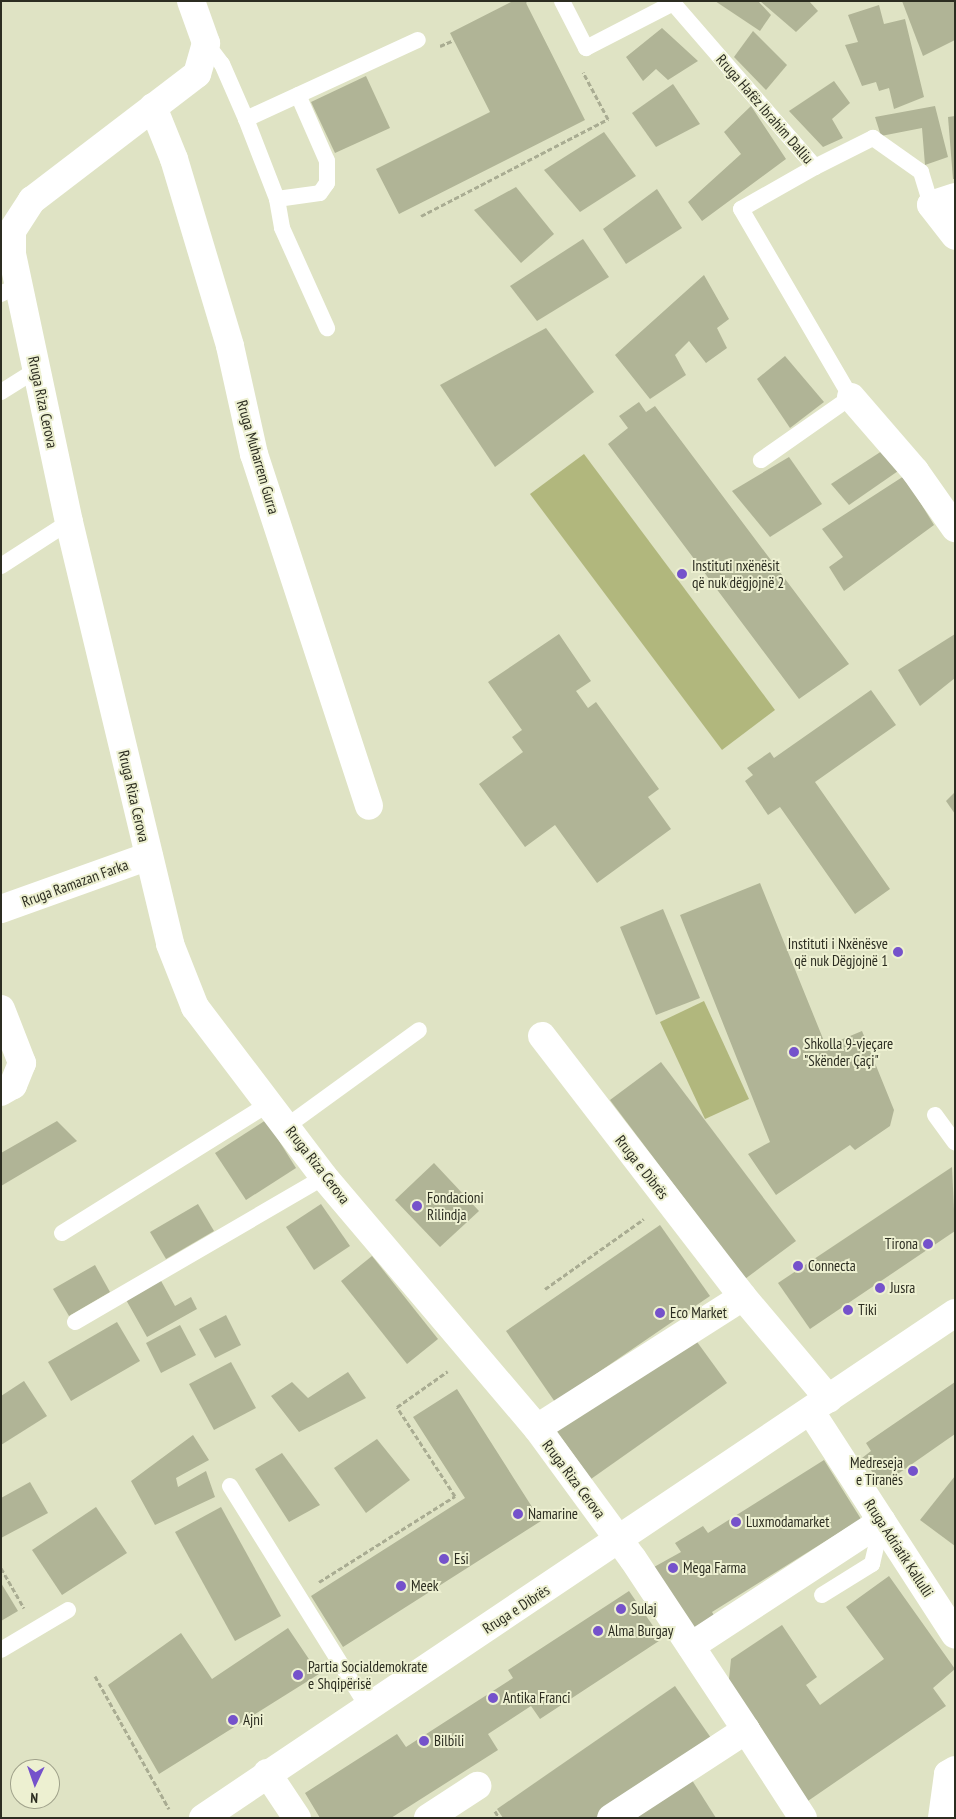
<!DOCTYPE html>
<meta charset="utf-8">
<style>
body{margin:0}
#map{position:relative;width:956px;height:1819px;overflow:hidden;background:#dfe3c4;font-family:"PT Sans Narrow",sans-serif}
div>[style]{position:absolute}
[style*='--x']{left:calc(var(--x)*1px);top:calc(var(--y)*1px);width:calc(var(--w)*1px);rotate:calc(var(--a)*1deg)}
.green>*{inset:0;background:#b1b77d}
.building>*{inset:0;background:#b0b496}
.path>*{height:3px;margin-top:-1.5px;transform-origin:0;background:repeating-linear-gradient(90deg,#a9ac92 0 5px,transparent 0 7.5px)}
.service>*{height:16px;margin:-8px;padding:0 8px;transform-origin:8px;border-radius:8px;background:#fff}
.minor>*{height:28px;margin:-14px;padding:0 14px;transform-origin:14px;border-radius:14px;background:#fff}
.secondary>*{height:28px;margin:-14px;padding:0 14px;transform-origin:14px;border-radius:14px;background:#fff}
.dots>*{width:14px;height:14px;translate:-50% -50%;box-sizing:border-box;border:2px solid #edf0d1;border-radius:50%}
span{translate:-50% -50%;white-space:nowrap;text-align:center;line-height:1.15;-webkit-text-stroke:4px #edf0d1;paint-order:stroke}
.street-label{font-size:15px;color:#2c2d21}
.poi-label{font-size:15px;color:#2c2d21}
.left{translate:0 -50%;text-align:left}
.right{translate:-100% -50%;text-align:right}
.frame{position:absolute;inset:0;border:2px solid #2c2d21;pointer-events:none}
.north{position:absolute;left:10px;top:1759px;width:50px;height:50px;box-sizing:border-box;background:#edf0d1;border:1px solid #a0a28b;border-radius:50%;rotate:183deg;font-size:14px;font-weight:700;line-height:20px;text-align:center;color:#2c2d21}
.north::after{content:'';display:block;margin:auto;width:18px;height:22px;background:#7552cb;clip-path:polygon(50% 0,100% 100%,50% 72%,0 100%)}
</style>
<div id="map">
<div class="green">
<i style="clip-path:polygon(584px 454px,775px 710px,722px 750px,530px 494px)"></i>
<i style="clip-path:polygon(704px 1001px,749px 1099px,705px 1119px,660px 1022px)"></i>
</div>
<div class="building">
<i style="clip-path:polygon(513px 1px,525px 1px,585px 120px,399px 214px,376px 169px,490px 112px,450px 33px)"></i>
<i style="clip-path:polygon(715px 1px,758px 1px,771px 15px,760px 31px)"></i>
<i style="clip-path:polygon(760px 1px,809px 1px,818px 11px,796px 32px)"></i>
<i style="clip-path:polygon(902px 1px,955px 1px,955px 40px,923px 56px)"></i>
<i style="clip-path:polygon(879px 5px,884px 24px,905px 19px,924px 97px,894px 109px,889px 88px,879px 91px,876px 82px,862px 86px,845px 45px,858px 42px,848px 15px)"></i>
<i style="clip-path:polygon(662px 28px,698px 61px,668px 80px,656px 69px,643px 81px,626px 57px)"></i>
<i style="clip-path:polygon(753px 31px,787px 65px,766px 90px,734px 57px)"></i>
<i style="clip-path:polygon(366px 76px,390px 128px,335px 153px,311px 102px)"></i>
<i style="clip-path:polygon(834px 81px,850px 103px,832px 119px,843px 138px,823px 147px,789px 111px)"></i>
<i style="clip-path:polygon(673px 84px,700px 124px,656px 147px,632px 113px)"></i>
<i style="clip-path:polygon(751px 106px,786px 159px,702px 221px,688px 202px,741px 154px,724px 132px)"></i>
<i style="clip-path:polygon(935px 106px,948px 157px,925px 165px,922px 128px,881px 136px,875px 117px)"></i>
<i style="clip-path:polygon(955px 116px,955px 179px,953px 179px,948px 117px)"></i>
<i style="clip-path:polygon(604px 132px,636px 176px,580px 212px,544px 170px)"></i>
<i style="clip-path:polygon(516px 187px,554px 234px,521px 263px,474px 210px)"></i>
<i style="clip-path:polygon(657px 189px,682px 228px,626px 264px,603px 229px)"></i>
<i style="clip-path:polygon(583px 239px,609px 277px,537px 321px,510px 286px)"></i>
<i style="clip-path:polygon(704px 275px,729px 319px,717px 328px,727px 348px,706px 363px,689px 341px,675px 355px,686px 375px,650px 399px,615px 355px)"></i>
<i style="clip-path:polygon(546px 328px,594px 392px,495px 467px,440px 385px)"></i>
<i style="clip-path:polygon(785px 356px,824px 402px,790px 428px,757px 379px)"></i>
<i style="clip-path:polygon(639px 402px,646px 412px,655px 406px,849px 664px,799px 699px,608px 444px,628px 428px,619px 416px)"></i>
<i style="clip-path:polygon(885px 449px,901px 469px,849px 505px,831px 484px)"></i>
<i style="clip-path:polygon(789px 457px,822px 504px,770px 537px,732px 491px)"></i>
<i style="clip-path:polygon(904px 476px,934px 525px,844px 591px,829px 567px,843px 557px,822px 529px)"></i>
<i style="clip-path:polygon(559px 634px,591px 681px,576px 691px,588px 708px,596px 702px,659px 789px,648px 797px,671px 829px,597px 883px,555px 825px,525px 847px,479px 784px,523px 752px,512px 737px,522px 730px,488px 682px)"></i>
<i style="clip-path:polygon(955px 634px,955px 678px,920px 706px,898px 670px)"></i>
<i style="clip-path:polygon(871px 690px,896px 725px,815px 782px,890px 889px,855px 914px,780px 807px,768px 815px,745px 781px,753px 775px,747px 768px,770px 752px,774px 758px)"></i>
<i style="clip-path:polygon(955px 792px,955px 814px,946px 801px)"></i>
<i style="clip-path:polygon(760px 883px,826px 1046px,862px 1031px,894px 1110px,890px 1126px,855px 1150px,850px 1145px,776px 1195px,748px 1154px,770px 1142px,680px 915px)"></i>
<i style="clip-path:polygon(663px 909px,700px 998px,656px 1015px,620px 927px)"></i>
<i style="clip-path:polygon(661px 1062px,796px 1241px,745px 1279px,610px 1100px)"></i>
<i style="clip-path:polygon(266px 1120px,296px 1168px,246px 1200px,215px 1153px)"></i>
<i style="clip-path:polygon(57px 1121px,77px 1141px,1px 1186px,1px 1153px)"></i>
<i style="clip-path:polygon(434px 1163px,479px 1211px,440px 1247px,395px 1200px)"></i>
<i style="clip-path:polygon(952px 1167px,955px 1231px,810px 1329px,778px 1283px)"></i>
<i style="clip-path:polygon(198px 1204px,214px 1231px,166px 1259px,150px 1232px)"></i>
<i style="clip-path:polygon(321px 1204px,350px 1246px,314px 1270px,286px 1227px)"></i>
<i style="clip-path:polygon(660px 1225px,710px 1296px,555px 1402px,506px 1331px)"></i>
<i style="clip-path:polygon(372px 1256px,438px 1339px,407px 1364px,341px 1281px)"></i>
<i style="clip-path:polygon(95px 1265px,110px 1292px,69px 1316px,53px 1289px)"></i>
<i style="clip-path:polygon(160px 1279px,175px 1306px,191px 1297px,197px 1309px,147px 1337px,125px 1298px)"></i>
<i style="clip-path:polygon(226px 1315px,241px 1345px,215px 1358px,199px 1329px)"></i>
<i style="clip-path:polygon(117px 1322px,140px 1361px,71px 1401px,48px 1362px)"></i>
<i style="clip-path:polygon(180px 1325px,196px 1355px,161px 1373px,146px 1343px)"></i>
<i style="clip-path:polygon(692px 1335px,727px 1383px,591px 1479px,556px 1430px)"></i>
<i style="clip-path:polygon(231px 1362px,256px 1408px,214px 1430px,189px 1384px)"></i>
<i style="clip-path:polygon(348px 1372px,366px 1398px,299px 1432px,271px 1396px,292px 1382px,308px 1398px)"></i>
<i style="clip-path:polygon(24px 1381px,47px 1416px,1px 1445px,1px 1396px)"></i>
<i style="clip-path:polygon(955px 1382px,955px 1434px,882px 1485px,862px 1458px,871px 1451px,866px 1443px)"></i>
<i style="clip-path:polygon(457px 1389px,541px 1521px,343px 1647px,311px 1596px,465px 1498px,413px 1417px)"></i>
<i style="clip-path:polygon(193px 1435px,209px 1460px,176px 1478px,178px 1487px,206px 1471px,215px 1497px,155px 1525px,131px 1481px)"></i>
<i style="clip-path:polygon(377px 1439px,410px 1480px,366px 1513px,334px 1468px)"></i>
<i style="clip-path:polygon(282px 1453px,320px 1505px,289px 1522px,255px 1469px)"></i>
<i style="clip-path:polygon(824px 1460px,861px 1519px,712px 1612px,715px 1617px,694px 1631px,654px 1567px,681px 1552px,675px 1543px,703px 1526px,708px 1533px)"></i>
<i style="clip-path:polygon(955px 1476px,955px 1546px,920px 1520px)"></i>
<i style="clip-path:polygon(30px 1482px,48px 1513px,1px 1538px,1px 1498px)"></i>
<i style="clip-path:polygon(96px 1507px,127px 1553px,62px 1595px,32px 1550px)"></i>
<i style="clip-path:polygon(221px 1507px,281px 1616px,235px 1641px,175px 1532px)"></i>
<i style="clip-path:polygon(889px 1576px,955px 1669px,933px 1688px,946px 1706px,805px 1803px,728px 1689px,731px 1659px,782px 1625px,817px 1677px,806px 1685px,820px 1705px,884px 1659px,846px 1607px)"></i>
<i style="clip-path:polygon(1px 1583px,18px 1611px,1px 1621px)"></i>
<i style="clip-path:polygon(629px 1591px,662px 1639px,540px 1719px,531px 1706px,488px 1734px,498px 1750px,391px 1818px,320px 1818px,305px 1793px,397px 1734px,406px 1747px,513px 1678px,508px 1670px)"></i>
<i style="clip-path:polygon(288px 1628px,319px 1674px,159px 1774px,108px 1685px,181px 1633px,212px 1679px)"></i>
<i style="clip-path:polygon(675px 1686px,711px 1738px,595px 1818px,503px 1818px,497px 1809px)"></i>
<i style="clip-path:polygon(690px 1777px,716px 1818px,636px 1818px)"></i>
</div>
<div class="path">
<i style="--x:525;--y:2;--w:1;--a:-45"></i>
<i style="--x:440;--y:46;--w:15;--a:-23"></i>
<i style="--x:421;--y:216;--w:211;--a:-27.4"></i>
<i style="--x:608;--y:119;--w:53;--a:-118"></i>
<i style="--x:545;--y:1289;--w:121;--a:-35.3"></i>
<i style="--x:1;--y:1568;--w:46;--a:60.1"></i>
<i style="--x:319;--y:1582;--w:161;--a:-32.3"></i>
<i style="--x:455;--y:1496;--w:106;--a:-123.1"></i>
<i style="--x:397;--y:1407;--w:62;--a:-35.2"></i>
<i style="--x:95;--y:1676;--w:152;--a:60.9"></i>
<i style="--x:495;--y:1811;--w:8;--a:60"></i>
</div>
<div class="service">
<i style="--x:562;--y:1;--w:53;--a:62.9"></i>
<i style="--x:586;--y:48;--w:98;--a:-27.3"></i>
<i style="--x:673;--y:3;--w:217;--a:49.1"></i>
<i style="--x:815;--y:167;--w:85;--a:150.4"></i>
<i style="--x:741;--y:209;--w:218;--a:59.7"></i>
<i style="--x:851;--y:397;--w:110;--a:145"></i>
<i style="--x:206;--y:43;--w:26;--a:53"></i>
<i style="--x:222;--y:64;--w:60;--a:66.4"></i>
<i style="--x:246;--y:119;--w:189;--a:-24.7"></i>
<i style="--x:246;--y:119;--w:86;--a:68.8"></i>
<i style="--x:277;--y:199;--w:29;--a:80"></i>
<i style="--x:282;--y:228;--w:110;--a:65.8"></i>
<i style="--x:815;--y:167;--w:65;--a:-26.6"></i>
<i style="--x:873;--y:138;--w:59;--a:35.3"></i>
<i style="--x:921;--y:172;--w:34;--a:73"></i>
<i style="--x:277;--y:199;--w:43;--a:-7.9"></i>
<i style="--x:320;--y:193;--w:12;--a:-55"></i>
<i style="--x:327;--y:183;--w:22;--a:-90"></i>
<i style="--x:327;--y:161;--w:72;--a:-113.7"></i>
<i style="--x:1;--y:294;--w:19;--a:-28"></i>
<i style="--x:1;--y:392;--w:41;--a:-32.2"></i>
<i style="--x:1;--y:566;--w:81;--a:-32.9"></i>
<i style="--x:935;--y:1115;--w:34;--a:54"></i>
<i style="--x:287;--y:1126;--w:163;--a:-36"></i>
<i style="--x:62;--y:1233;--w:245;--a:-32"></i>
<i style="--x:75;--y:1322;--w:288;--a:-30.2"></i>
<i style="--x:230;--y:1486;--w:259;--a:58.1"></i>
<i style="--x:822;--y:1595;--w:59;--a:-31.8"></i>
<i style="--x:872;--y:1564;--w:44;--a:-76.9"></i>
<i style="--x:1;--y:1650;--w:78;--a:-30.8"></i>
</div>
<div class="minor">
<i style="--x:191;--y:1;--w:45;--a:70.3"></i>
<i style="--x:206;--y:43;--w:32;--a:106"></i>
<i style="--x:197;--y:74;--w:208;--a:142.6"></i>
<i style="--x:32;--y:200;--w:37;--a:123"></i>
<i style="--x:12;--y:231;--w:23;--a:90"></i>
<i style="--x:12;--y:254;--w:274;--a:78"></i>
<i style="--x:69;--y:522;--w:434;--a:76.5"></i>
<i style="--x:170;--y:944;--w:68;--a:68.4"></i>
<i style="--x:195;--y:1007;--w:213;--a:52.8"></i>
<i style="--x:324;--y:1177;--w:329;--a:49.7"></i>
<i style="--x:537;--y:1428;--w:162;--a:53.8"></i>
<i style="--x:633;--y:1559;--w:205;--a:56.5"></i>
<i style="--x:746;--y:1730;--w:161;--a:146.9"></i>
<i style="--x:153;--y:107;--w:56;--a:68"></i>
<i style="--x:174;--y:159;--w:195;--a:73.3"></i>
<i style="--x:230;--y:346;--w:111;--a:77.5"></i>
<i style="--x:254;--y:454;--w:370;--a:71.9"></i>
<i style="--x:955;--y:197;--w:25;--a:162"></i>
<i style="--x:931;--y:205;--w:39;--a:52"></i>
<i style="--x:851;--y:397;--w:98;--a:49.1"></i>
<i style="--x:915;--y:471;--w:70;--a:54.9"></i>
<i style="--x:1;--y:909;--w:157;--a:-19.7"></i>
<i style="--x:1;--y:1009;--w:58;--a:68.7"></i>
<i style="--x:22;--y:1063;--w:24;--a:112"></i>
<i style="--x:13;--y:1085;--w:14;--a:150"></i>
<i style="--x:542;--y:1036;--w:329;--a:52.4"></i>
<i style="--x:743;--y:1297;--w:133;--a:49.9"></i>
<i style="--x:811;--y:1412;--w:265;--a:57.1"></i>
<i style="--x:537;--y:1428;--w:244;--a:-32.5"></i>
<i style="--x:691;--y:1646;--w:228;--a:-33.2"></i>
<i style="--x:746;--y:1730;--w:105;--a:57.1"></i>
<i style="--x:267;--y:1773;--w:54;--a:56.3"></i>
<i style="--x:428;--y:1818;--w:59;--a:-33.1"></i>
<i style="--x:942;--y:1818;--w:44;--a:-82.2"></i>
<i style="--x:948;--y:1774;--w:8;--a:-30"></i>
</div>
<div class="secondary">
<i style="--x:203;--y:1818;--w:906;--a:-33.88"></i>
</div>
<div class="dots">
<i style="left:682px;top:574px;background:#7552cb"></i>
<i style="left:898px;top:952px;background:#7552cb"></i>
<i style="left:794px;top:1052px;background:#7552cb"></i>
<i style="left:417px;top:1206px;background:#7552cb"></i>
<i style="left:928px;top:1244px;background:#7552cb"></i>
<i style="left:798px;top:1266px;background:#7552cb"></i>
<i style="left:880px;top:1288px;background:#7552cb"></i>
<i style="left:848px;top:1310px;background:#7552cb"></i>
<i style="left:660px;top:1313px;background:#7552cb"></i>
<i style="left:913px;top:1471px;background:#7552cb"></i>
<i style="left:518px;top:1514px;background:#7552cb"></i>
<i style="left:736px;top:1522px;background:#7552cb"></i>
<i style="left:444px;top:1559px;background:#7552cb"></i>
<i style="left:673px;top:1568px;background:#7552cb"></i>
<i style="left:401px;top:1586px;background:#7552cb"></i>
<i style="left:621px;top:1609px;background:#7552cb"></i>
<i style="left:598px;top:1631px;background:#7552cb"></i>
<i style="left:298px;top:1675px;background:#7552cb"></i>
<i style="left:493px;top:1698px;background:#7552cb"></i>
<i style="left:233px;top:1720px;background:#7552cb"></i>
<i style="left:424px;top:1741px;background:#7552cb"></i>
</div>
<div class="street-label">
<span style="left:765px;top:109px;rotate:49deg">Rruga Hafëz Ibrahim Dalliu</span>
<span style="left:43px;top:402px;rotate:78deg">Rruga Riza Cerova</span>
<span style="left:258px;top:457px;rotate:74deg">Rruga Muharrem Gurra</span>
<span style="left:134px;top:796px;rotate:77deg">Rruga Riza Cerova</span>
<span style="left:75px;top:883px;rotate:-20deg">Rruga Ramazan Farka</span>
<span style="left:318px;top:1165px;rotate:52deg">Rruga Riza Cerova</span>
<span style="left:642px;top:1167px;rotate:52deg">Rruga e Dibrës</span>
<span style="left:574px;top:1479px;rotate:53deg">Rruga Riza Cerova</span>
<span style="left:899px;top:1548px;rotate:57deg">Rruga Adriatik Kallulli</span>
<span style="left:516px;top:1609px;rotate:-33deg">Rruga e Dibrës</span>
</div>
<div class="poi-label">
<span class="left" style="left:692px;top:574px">Instituti nxënësit<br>që nuk dëgjojnë 2</span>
<span class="right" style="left:888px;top:952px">Instituti i Nxënësve<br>që nuk Dëgjojnë 1</span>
<span class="left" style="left:804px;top:1052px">Shkolla 9-vjeçare<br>"Skënder Çaçi"</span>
<span class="left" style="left:427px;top:1206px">Fondacioni<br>Rilindja</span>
<span class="right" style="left:918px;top:1244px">Tirona</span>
<span class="left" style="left:808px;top:1266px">Connecta</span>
<span class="left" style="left:890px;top:1288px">Jusra</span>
<span class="left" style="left:858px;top:1310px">Tiki</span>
<span class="left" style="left:670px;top:1313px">Eco Market</span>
<span class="right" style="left:903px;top:1471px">Medreseja<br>e Tiranës</span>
<span class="left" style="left:528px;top:1514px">Namarine</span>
<span class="left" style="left:746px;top:1522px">Luxmodamarket</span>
<span class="left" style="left:454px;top:1559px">Esi</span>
<span class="left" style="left:683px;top:1568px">Mega Farma</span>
<span class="left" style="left:411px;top:1586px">Meek</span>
<span class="left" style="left:631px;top:1609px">Sulaj</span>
<span class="left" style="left:608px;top:1631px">Alma Burgay</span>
<span class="left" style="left:308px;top:1675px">Partia Socialdemokrate<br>e Shqipërisë</span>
<span class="left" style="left:503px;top:1698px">Antika Franci</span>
<span class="left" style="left:243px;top:1720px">Ajni</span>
<span class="left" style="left:434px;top:1741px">Bilbili</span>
</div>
<div class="frame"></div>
<div class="north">N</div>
</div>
